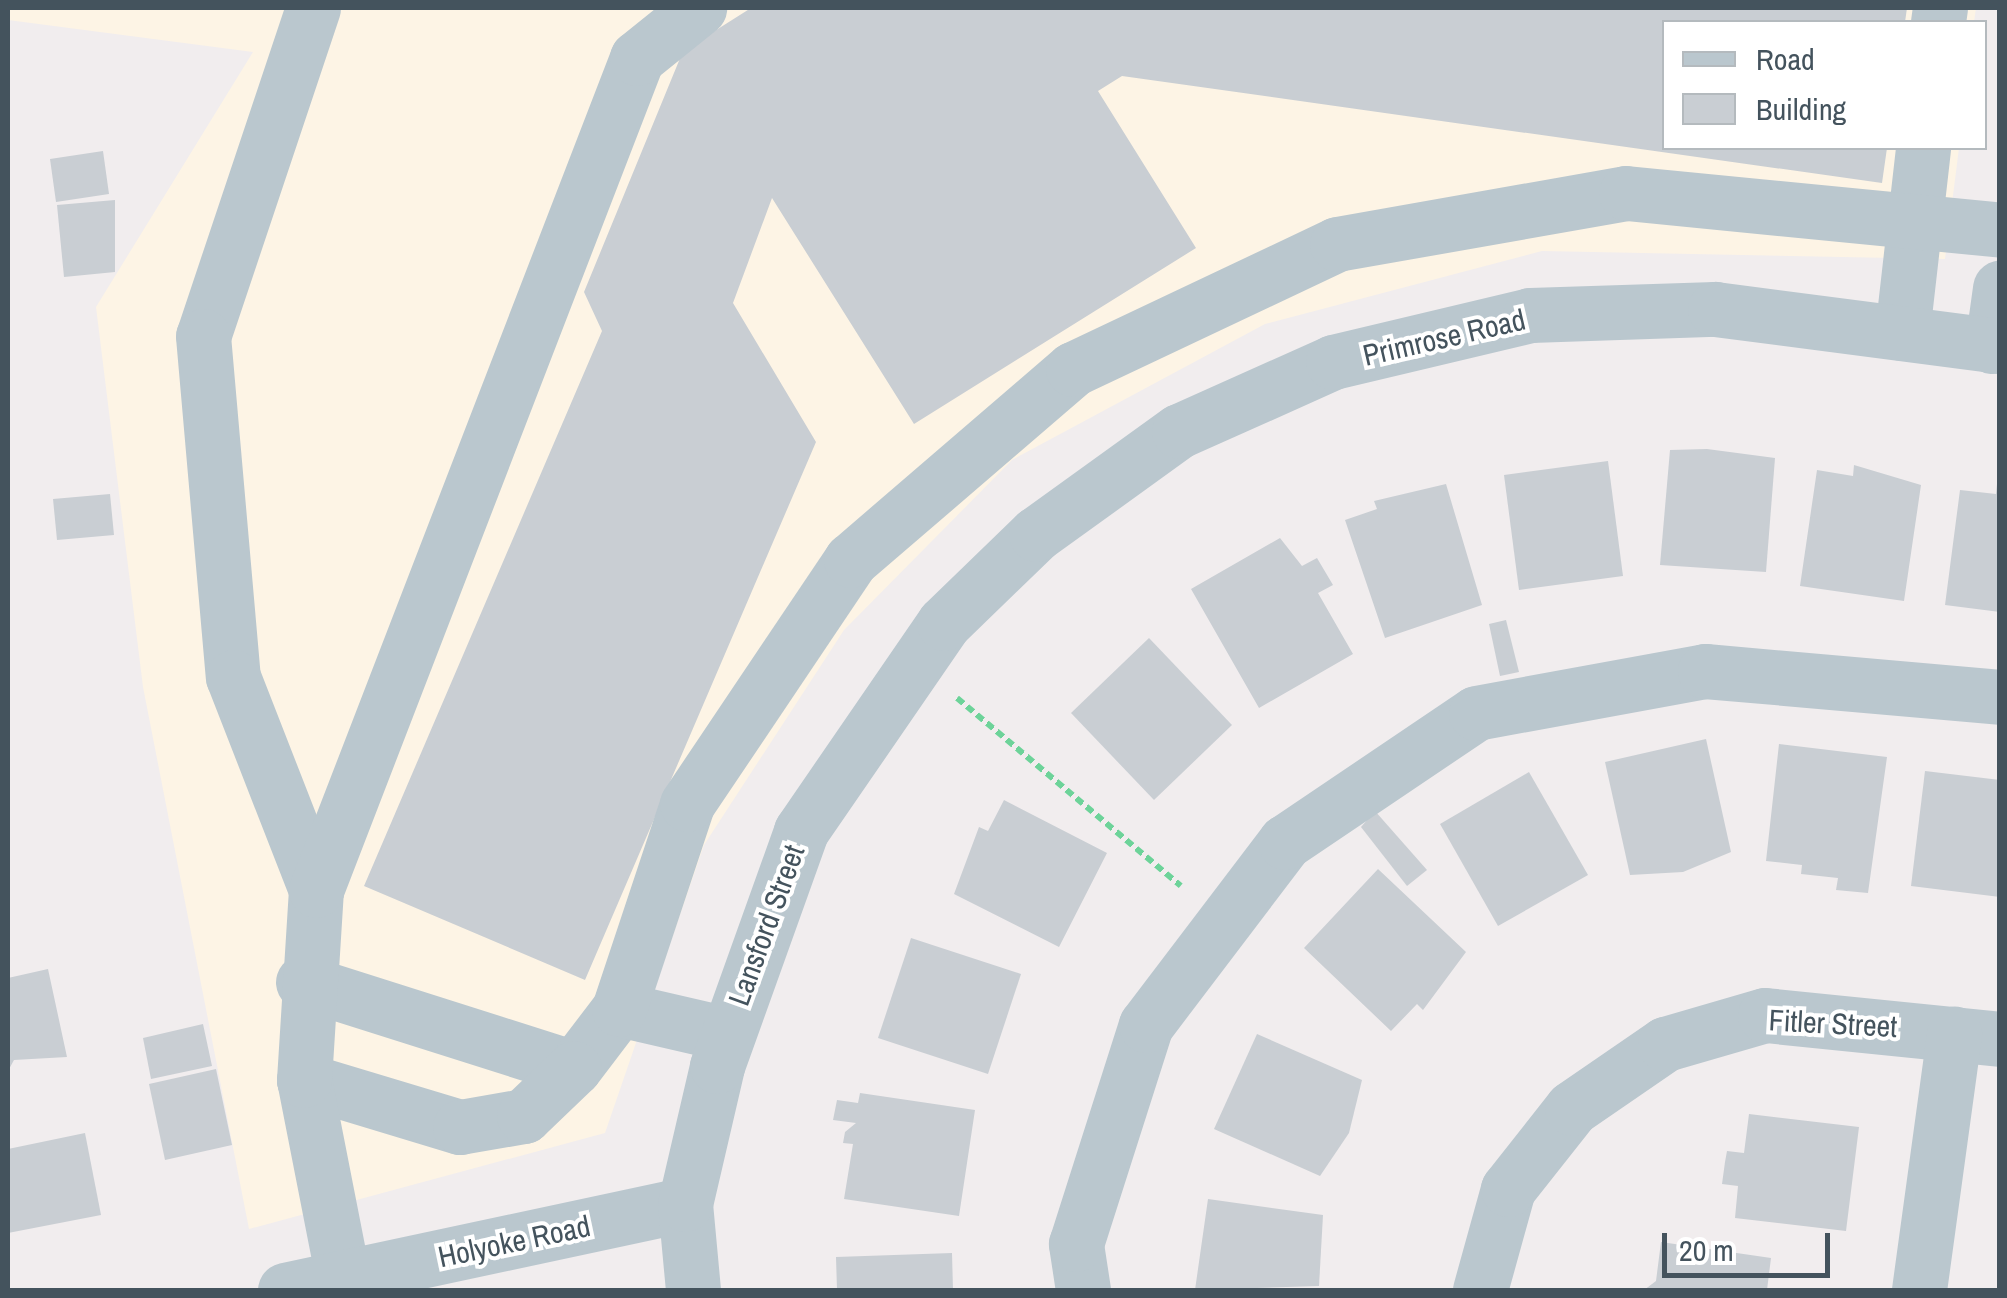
<!DOCTYPE html>
<style>
body{margin:0}
#map{position:relative;width:2007px;height:1298px;overflow:hidden;background:#f1edee;font-family:"Archivo Narrow",sans-serif}
div>[style]{position:absolute}
[style*='--x']{left:calc(var(--x)*1px);top:calc(var(--y)*1px);width:calc(var(--w)*1px);rotate:calc(var(--a)*1deg)}
.commercial>*{inset:0;background:#fdf4e5}
.building>*{inset:0;background:#c9ced3}
.path>*{height:6px;margin-top:-3px;transform-origin:0;background:repeating-linear-gradient(90deg,#6dd399 0 8px,transparent 0 13px)}
.minor>*{height:55px;margin:-27.5px;padding:0 27.5px;transform-origin:27.5px;border-radius:27.5px;background:#bac7ce}
span{translate:-50% -50%;white-space:nowrap;text-align:center;line-height:1.15;-webkit-text-stroke:8px #fff;paint-order:stroke}
.street-label{font-size:30px;color:#44535d}
.frame{position:absolute;inset:0;border:10px solid #44535d;pointer-events:none}
.legend{position:absolute;left:1662px;top:20px;width:325px;height:130px;box-sizing:border-box;background:#fff;border:2px solid #b4babe;margin:0;padding:12px 18px;list-style:none;font-size:30px;color:#44535d}
.legend li{display:flex;align-items:center;gap:20px;height:50px}
.legend b{width:50px;border:2px solid #b4babe}
.scale{position:absolute;left:1662px;top:1233px;width:168px;height:45px;box-sizing:border-box;border:5px solid #44535d;border-top:0;padding-left:12px;font-size:30px;line-height:35px;white-space:nowrap;color:#44535d;-webkit-text-stroke:8px #fff;paint-order:stroke}
</style>
<div id="map">
<div class="commercial">
<i style="clip-path:polygon(8px 8px,1976px 8px,1974px 22px,1664px 22px,1664px 148px,1959px 148px,1945px 259px,1542px 251px,1265px 324px,1012px 460px,844px 630px,704px 845px,605px 1133px,249px 1229px,143px 687px,96px 307px,253px 52px,8px 20px)"></i>
</div>
<div class="building">
<i style="clip-path:polygon(751px 8px,1907px 8px,1905px 22px,1664px 22px,1664px 148px,1887px 148px,1882px 183px,1122px 76px,1098px 91px,1196px 248px,914px 424px,772px 198px,733px 303px,816px 442px,585px 980px,364px 886px,602px 331px,584px 292px,683px 51px)"></i>
<i style="clip-path:polygon(103px 151px,109px 194px,56px 202px,50px 159px)"></i>
<i style="clip-path:polygon(115px 200px,115px 272px,64px 277px,57px 205px)"></i>
<i style="clip-path:polygon(1707px 449px,1775px 458px,1766px 572px,1660px 565px,1670px 450px)"></i>
<i style="clip-path:polygon(1608px 461px,1623px 576px,1519px 590px,1504px 475px)"></i>
<i style="clip-path:polygon(1854px 465px,1921px 485px,1904px 601px,1800px 586px,1817px 470px,1853px 476px)"></i>
<i style="clip-path:polygon(1446px 484px,1482px 605px,1385px 638px,1345px 520px,1377px 509px,1374px 501px)"></i>
<i style="clip-path:polygon(1997px 484px,2000px 612px,1945px 605px,1960px 490px,1996px 494px)"></i>
<i style="clip-path:polygon(110px 494px,114px 535px,57px 540px,53px 499px)"></i>
<i style="clip-path:polygon(1280px 538px,1302px 566px,1317px 558px,1333px 585px,1318px 593px,1353px 654px,1259px 708px,1191px 589px)"></i>
<i style="clip-path:polygon(1506px 620px,1519px 672px,1500px 676px,1489px 624px)"></i>
<i style="clip-path:polygon(1149px 638px,1232px 725px,1154px 800px,1071px 713px)"></i>
<i style="clip-path:polygon(1706px 739px,1731px 852px,1683px 872px,1630px 875px,1605px 762px)"></i>
<i style="clip-path:polygon(1779px 744px,1887px 757px,1868px 893px,1836px 890px,1838px 878px,1801px 874px,1802px 865px,1766px 861px)"></i>
<i style="clip-path:polygon(1925px 771px,2000px 780px,2000px 897px,1911px 886px)"></i>
<i style="clip-path:polygon(1529px 772px,1588px 875px,1498px 926px,1440px 824px)"></i>
<i style="clip-path:polygon(1004px 800px,1107px 853px,1059px 947px,954px 894px,979px 827px,988px 831px)"></i>
<i style="clip-path:polygon(1375px 811px,1427px 870px,1407px 886px,1361px 827px)"></i>
<i style="clip-path:polygon(1378px 869px,1466px 952px,1423px 1010px,1417px 1004px,1391px 1031px,1304px 948px)"></i>
<i style="clip-path:polygon(911px 938px,1021px 974px,988px 1074px,878px 1038px)"></i>
<i style="clip-path:polygon(48px 969px,67px 1057px,14px 1060px,8px 1071px,8px 978px)"></i>
<i style="clip-path:polygon(203px 1024px,212px 1066px,151px 1079px,143px 1038px)"></i>
<i style="clip-path:polygon(1257px 1034px,1362px 1080px,1349px 1133px,1320px 1176px,1214px 1129px)"></i>
<i style="clip-path:polygon(216px 1069px,232px 1145px,165px 1160px,149px 1084px)"></i>
<i style="clip-path:polygon(860px 1093px,975px 1110px,959px 1216px,844px 1199px,853px 1144px,843px 1143px,845px 1132px,856px 1123px,833px 1120px,837px 1100px,858px 1103px)"></i>
<i style="clip-path:polygon(1749px 1114px,1859px 1127px,1846px 1231px,1735px 1218px,1738px 1186px,1722px 1184px,1725px 1162px,1727px 1151px,1744px 1153px)"></i>
<i style="clip-path:polygon(85px 1133px,101px 1215px,8px 1233px,8px 1149px)"></i>
<i style="clip-path:polygon(1208px 1199px,1323px 1215px,1319px 1286px,1195px 1290px)"></i>
<i style="clip-path:polygon(1661px 1242px,1771px 1258px,1767px 1290px,1644px 1290px,1656px 1281px)"></i>
<i style="clip-path:polygon(952px 1253px,953px 1290px,837px 1290px,836px 1257px)"></i>
</div>
<div class="path">
<i style="--x:957;--y:698;--w:292;--a:40"></i>
</div>
<div class="minor">
<i style="--x:313;--y:8;--w:346;--a:108.5"></i>
<i style="--x:203;--y:336;--w:342;--a:85"></i>
<i style="--x:233;--y:677;--w:229;--a:68.7"></i>
<i style="--x:1938;--y:22;--w:14;--a:-82"></i>
<i style="--x:1902;--y:333;--w:186;--a:-83.5"></i>
<i style="--x:1992;--y:346;--w:59;--a:-82.1"></i>
<i style="--x:303;--y:982;--w:284;--a:17.6"></i>
<i style="--x:574;--y:1068;--w:74;--a:-52.7"></i>
<i style="--x:619;--y:1009;--w:111;--a:13"></i>
<i style="--x:619;--y:1009;--w:216;--a:-71.6"></i>
<i style="--x:687;--y:804;--w:294;--a:-56.1"></i>
<i style="--x:851;--y:560;--w:293;--a:-40.7"></i>
<i style="--x:1073;--y:369;--w:292;--a:-25.3"></i>
<i style="--x:1337;--y:244;--w:293;--a:-10"></i>
<i style="--x:1626;--y:193;--w:376;--a:5.6"></i>
<i style="--x:304;--y:1080;--w:163;--a:16.8"></i>
<i style="--x:460;--y:1127;--w:65;--a:-9.8"></i>
<i style="--x:524;--y:1116;--w:69;--a:-43.8"></i>
<i style="--x:343;--y:1278;--w:202;--a:-101.1"></i>
<i style="--x:304;--y:1080;--w:190;--a:-86.4"></i>
<i style="--x:316;--y:890;--w:892;--a:-68.9"></i>
<i style="--x:637;--y:58;--w:80;--a:-38.9"></i>
<i style="--x:285;--y:1290;--w:409;--a:-12.1"></i>
<i style="--x:693;--y:1290;--w:86;--a:-95.3"></i>
<i style="--x:685;--y:1204;--w:142;--a:-76.9"></i>
<i style="--x:717;--y:1066;--w:250;--a:-70.3"></i>
<i style="--x:801;--y:831;--w:252;--a:-55.5"></i>
<i style="--x:944;--y:623;--w:128;--a:-44.1"></i>
<i style="--x:1036;--y:534;--w:176;--a:-35.8"></i>
<i style="--x:1179;--y:431;--w:169;--a:-24.1"></i>
<i style="--x:1333;--y:362;--w:203;--a:-13.4"></i>
<i style="--x:1530;--y:315;--w:185;--a:-1.9"></i>
<i style="--x:1715;--y:309;--w:287;--a:7.4"></i>
<i style="--x:1083;--y:1290;--w:47;--a:-98.7"></i>
<i style="--x:1076;--y:1244;--w:230;--a:-72.3"></i>
<i style="--x:1146;--y:1025;--w:230;--a:-52.8"></i>
<i style="--x:1285;--y:842;--w:230;--a:-34"></i>
<i style="--x:1476;--y:713;--w:233;--a:-10.4"></i>
<i style="--x:1705;--y:671;--w:296;--a:5"></i>
<i style="--x:1480;--y:1290;--w:105;--a:-74.5"></i>
<i style="--x:1508;--y:1189;--w:103;--a:-51.7"></i>
<i style="--x:1572;--y:1108;--w:113;--a:-34.5"></i>
<i style="--x:1665;--y:1044;--w:104;--a:-16.2"></i>
<i style="--x:1765;--y:1015;--w:236;--a:5.8"></i>
<i style="--x:1919;--y:1290;--w:259;--a:-82.2"></i>
</div>
<div class="street-label">
<span style="left:1444px;top:337px;rotate:-13deg">Primrose Road</span>
<span style="left:766px;top:925px;rotate:-70deg">Lansford Street</span>
<span style="left:1833px;top:1023px;rotate:3deg">Fitler Street</span>
<span style="left:514px;top:1241px;rotate:-12deg">Holyoke Road</span>
</div>
<div class="frame"></div>
<ul class="legend">
<li><b style="height:12px;background:#bac7ce"></b>Road</li>
<li><b style="height:28px;background:#c9ced3"></b>Building</li>
</ul>
<div class="scale">20 m</div>
</div>
